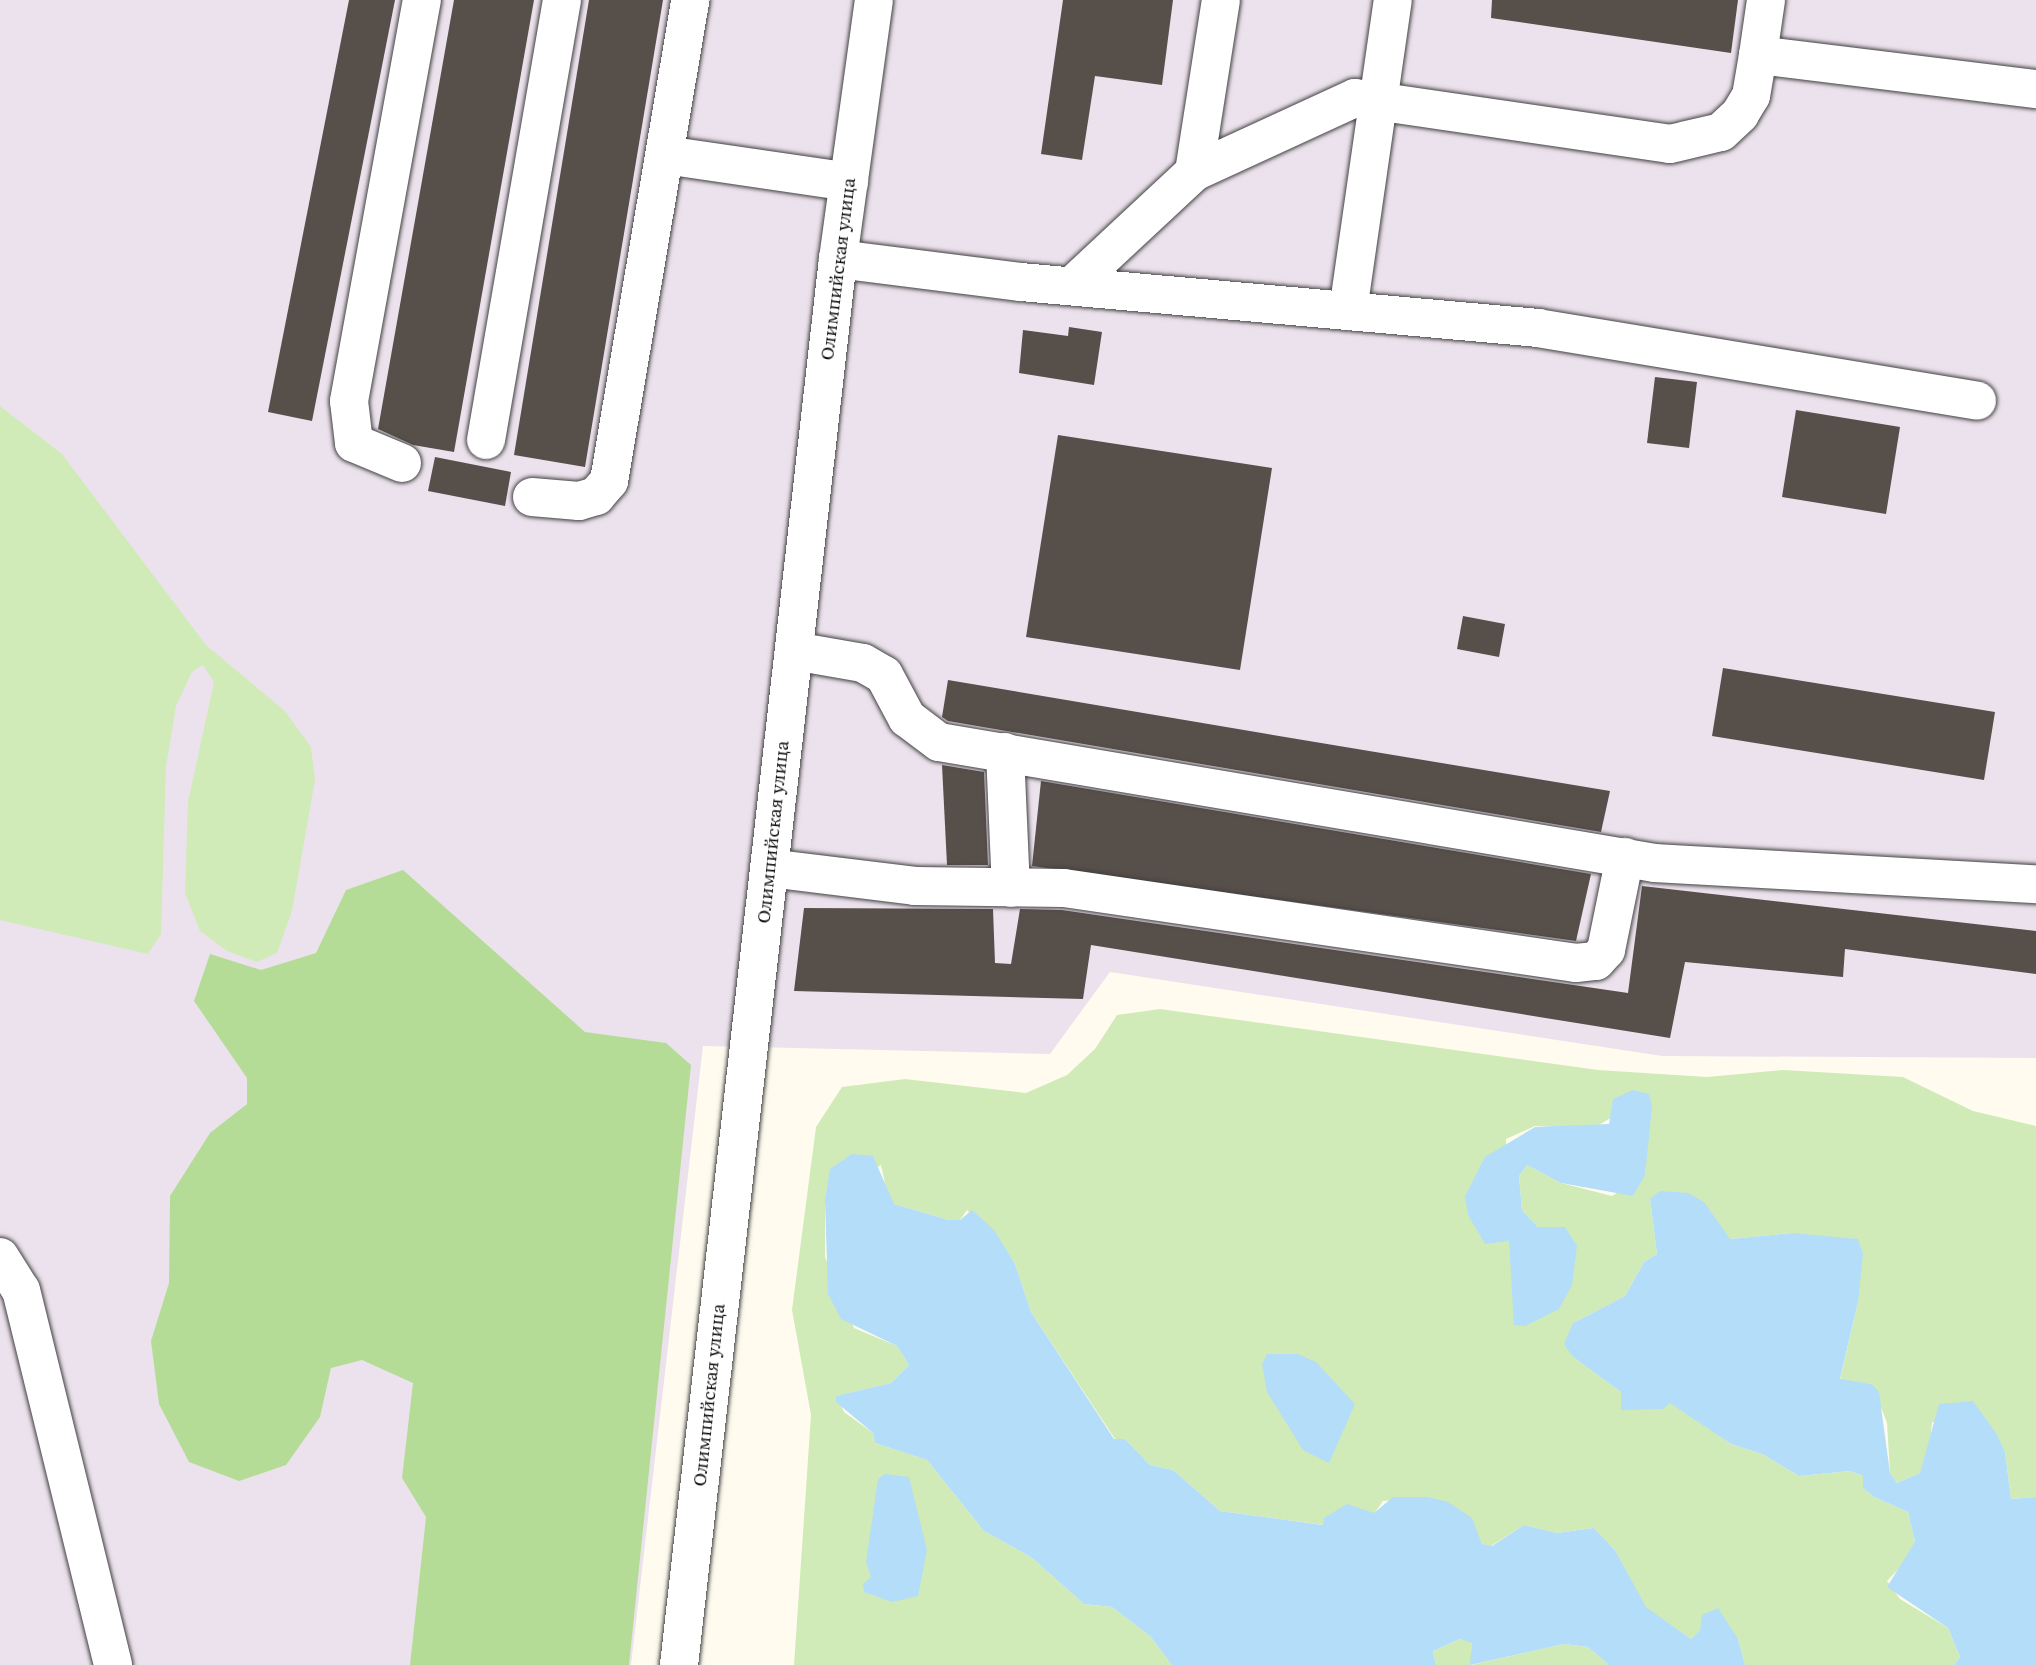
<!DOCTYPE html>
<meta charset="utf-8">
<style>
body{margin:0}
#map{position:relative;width:2036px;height:1665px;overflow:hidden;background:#fffcef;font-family:"Source Serif 4",serif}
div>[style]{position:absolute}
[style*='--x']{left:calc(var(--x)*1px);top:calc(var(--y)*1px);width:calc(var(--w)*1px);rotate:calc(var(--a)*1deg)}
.industrial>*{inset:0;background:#ece2ed}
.green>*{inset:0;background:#d1ebb8}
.forest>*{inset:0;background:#b5dc96}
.water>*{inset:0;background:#b3ddf8}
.building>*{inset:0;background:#574f4a}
.roads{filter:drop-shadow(0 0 2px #414141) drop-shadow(0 0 2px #414141)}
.minor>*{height:38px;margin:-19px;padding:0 19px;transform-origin:19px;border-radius:19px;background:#fff}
span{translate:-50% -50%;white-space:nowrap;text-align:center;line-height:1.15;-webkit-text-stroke:7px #fff;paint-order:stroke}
.street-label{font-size:19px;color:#0e0e0e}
</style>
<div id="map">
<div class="industrial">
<i style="clip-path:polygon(0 0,2036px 0,2036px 1058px,1662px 1056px,1110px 972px,1050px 1054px,703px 1046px,631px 1665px,0 1665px)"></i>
</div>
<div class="green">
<i style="clip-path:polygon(0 406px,62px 454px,206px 645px,285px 711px,311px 747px,315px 780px,292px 911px,277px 953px,257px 962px,227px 951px,200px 931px,185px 893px,188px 802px,214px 682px,203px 665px,192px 672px,176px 706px,166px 767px,161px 934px,148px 954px,0 920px)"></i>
<i style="clip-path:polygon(evenodd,1160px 1009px,1598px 1070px,1707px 1077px,1783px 1070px,1903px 1077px,1973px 1111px,2036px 1126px,2036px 1497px,2011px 1499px,2005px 1452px,1932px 1422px,1929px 1454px,1920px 1473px,1897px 1483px,1890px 1473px,1887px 1423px,1872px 1384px,1840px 1380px,1858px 1302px,1792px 1233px,1730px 1239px,1650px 1199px,1657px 1254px,1644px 1262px,1625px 1296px,1573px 1323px,1573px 1357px,1621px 1392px,1670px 1402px,1731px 1444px,1762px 1454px,1799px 1476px,1850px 1471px,1863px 1476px,1863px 1488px,1874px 1497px,1908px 1512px,1915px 1542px,1910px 1557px,1887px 1581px,1900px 1599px,1948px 1628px,1960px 1657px,1954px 1665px,1745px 1665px,1738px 1639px,1701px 1631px,1691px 1639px,1645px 1607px,1615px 1550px,1594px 1528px,1557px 1533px,1524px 1525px,1491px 1546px,1482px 1544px,1471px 1518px,1428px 1497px,1383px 1501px,1374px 1514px,1324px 1525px,1220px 1511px,1173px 1470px,1150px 1465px,1125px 1439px,1115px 1439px,1031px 1312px,1015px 1264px,967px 1210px,960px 1220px,949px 1220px,894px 1204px,888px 1197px,881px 1165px,825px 1201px,825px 1257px,854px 1328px,897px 1346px,909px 1365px,891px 1383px,837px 1396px,844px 1412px,873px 1433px,875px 1443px,927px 1460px,984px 1531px,1031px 1557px,1084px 1604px,1112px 1607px,1150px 1636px,1172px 1665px,794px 1665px,811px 1415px,792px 1310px,816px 1127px,842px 1087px,905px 1079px,1026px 1093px,1067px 1075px,1095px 1049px,1117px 1015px,1160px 1009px,1649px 1095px,1645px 1175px,1612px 1196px,1561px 1183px,1527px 1165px,1519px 1176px,1522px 1210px,1538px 1227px,1512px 1259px,1506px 1139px,1535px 1126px,1594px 1128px,1649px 1095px)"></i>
<i style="clip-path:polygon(1460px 1639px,1472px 1642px,1471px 1665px,1564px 1644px,1588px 1647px,1609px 1665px,1436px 1665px,1433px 1651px)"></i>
</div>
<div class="forest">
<i style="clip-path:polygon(403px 870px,585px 1032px,666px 1043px,691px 1065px,629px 1665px,410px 1665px,426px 1517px,402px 1478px,413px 1383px,362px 1360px,331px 1368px,320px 1417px,286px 1465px,239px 1481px,189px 1462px,159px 1404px,151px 1341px,169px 1283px,170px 1196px,210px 1133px,247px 1104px,247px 1078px,194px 1001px,210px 954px,261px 970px,316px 953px,346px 890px)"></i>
</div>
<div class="water">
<i style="clip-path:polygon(1633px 1090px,1649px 1094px,1652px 1107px,1645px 1175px,1633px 1196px,1561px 1183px,1527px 1165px,1519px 1176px,1522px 1210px,1538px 1227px,1565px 1227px,1577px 1246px,1572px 1285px,1559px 1309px,1525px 1326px,1514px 1325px,1509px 1241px,1485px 1244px,1468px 1215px,1465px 1196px,1485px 1157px,1535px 1127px,1609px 1124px,1613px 1099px)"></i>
<i style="clip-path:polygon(852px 1154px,873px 1156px,894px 1204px,949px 1220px,960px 1220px,972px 1210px,994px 1230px,1015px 1264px,1031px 1312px,1114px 1439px,1125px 1439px,1150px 1465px,1173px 1470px,1220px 1511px,1323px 1525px,1324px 1518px,1347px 1504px,1374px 1513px,1393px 1497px,1428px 1497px,1448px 1502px,1472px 1518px,1482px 1544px,1492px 1546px,1524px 1525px,1557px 1533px,1594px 1528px,1615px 1550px,1646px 1607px,1691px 1639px,1700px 1631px,1702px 1615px,1718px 1608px,1738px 1639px,1745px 1665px,1609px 1665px,1588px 1647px,1564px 1644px,1470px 1665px,1472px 1643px,1460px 1639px,1433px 1651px,1436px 1665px,1172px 1665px,1150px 1636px,1112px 1607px,1084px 1604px,1031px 1557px,984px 1531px,927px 1460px,875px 1443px,873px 1433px,836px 1402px,836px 1396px,891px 1383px,909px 1365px,897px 1346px,841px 1319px,828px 1294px,825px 1201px,830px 1169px)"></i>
<i style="clip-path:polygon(1660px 1191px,1688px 1193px,1704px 1202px,1730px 1239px,1792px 1233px,1858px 1239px,1863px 1254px,1858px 1302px,1840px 1379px,1872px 1384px,1879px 1392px,1890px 1473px,1897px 1483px,1920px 1473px,1939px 1404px,1973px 1401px,1996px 1433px,2005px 1452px,2011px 1499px,2036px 1497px,2036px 1665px,1954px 1665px,1960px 1657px,1948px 1628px,1887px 1587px,1915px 1542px,1908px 1512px,1874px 1497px,1863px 1488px,1863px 1476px,1850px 1471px,1799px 1476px,1762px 1454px,1731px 1444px,1670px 1403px,1663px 1409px,1621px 1410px,1621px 1392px,1573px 1357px,1564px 1344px,1573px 1323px,1625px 1296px,1644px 1262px,1657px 1254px,1650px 1199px)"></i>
<i style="clip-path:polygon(1267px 1354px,1298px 1354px,1316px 1362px,1355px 1404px,1329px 1463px,1303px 1450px,1267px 1392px,1262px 1364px)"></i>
<i style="clip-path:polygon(885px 1474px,909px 1477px,927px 1550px,918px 1596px,892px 1602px,864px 1592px,863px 1584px,871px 1577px,866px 1562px,878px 1479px)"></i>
</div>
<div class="building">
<i style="clip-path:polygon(349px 0,395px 0,312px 421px,268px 412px)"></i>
<i style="clip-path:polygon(454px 0,534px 0,454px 452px,413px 445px,378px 429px)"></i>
<i style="clip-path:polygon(589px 0,663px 0,585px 467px,514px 455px)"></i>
<i style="clip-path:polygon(1063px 0,1173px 0,1162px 85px,1095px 76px,1082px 160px,1041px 154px)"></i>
<i style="clip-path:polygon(1492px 0,1738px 0,1731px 53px,1491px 18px)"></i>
<i style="clip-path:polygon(1069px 327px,1102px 332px,1094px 385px,1019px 373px,1023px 330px,1068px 336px)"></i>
<i style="clip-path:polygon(1655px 377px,1697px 382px,1689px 448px,1647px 443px)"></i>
<i style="clip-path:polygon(1796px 410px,1900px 427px,1886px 514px,1782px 497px)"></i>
<i style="clip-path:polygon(1058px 435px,1272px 468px,1240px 670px,1026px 637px)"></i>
<i style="clip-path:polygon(435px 457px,511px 472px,505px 506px,428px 491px)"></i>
<i style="clip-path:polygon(1463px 616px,1505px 624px,1499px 657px,1457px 649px)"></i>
<i style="clip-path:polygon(1723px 668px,1995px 712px,1984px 780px,1712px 736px)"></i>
<i style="clip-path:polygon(948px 680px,1297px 739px,1610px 791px,1601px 832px,948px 721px,942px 717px)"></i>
<i style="clip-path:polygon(942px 765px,984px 772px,988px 865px,947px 865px)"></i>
<i style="clip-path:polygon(1041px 781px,1591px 874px,1576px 941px,1032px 866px)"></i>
<i style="clip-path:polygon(1642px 886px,2036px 931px,2036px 974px,1845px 949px,1843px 977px,1685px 962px,1670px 1038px,1091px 945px,1083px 999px,794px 991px,804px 908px,993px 909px,995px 963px,1011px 964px,1020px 909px,1062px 910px,1628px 993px)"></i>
</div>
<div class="roads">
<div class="minor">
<i style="--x:1758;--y:55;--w:56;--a:-81.7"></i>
<i style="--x:665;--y:155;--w:186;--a:8.3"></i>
<i style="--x:1194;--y:172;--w:174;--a:-81.1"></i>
<i style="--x:838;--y:259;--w:184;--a:7.2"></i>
<i style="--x:1021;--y:282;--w:519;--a:5.08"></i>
<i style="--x:1538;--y:328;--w:445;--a:9.4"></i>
<i style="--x:1073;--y:285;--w:166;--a:-43"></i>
<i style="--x:1194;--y:172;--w:177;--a:-24.7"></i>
<i style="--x:1355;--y:98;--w:318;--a:8.3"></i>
<i style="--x:1670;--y:144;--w:52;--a:-13.2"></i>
<i style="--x:1721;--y:132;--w:26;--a:-43"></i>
<i style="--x:1740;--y:114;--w:21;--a:-59"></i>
<i style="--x:1751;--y:96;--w:42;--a:-80.3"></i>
<i style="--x:1758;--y:55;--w:280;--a:7"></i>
<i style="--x:1348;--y:311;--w:314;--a:-81.8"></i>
<i style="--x:486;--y:440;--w:447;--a:-80.2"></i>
<i style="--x:402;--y:463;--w:52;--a:-157.4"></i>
<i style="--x:354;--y:443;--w:42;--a:-96.8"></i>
<i style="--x:349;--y:401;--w:408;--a:-79.7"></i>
<i style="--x:532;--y:497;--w:47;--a:4.9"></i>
<i style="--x:579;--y:501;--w:18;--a:-16"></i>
<i style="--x:596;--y:496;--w:20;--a:-49"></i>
<i style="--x:609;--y:481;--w:488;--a:-80.4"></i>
<i style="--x:794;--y:651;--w:70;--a:9.9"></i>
<i style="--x:863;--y:663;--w:24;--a:30"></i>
<i style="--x:884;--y:675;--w:49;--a:61.9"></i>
<i style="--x:907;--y:718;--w:40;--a:37"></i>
<i style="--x:939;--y:742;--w:726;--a:9.59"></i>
<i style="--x:1655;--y:863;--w:382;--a:3.2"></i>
<i style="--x:1005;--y:752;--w:136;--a:87.5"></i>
<i style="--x:769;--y:868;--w:147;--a:7"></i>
<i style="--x:915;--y:886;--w:149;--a:0.8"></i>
<i style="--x:1064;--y:888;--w:517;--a:8.33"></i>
<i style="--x:1576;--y:963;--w:20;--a:-6"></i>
<i style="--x:1596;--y:961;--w:15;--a:-48"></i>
<i style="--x:1606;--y:950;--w:95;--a:-78.5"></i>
<i style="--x:0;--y:1257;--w:39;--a:58"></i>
<i style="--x:21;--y:1290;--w:386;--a:76.2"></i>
<i style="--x:679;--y:1665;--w:1415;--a:-83.55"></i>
<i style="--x:838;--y:259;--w:261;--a:-82.1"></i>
</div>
</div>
<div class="street-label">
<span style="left:838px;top:269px;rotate:-83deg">Олимпийская улица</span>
<span style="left:773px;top:832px;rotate:-84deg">Олимпийская улица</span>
<span style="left:709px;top:1395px;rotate:-84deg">Олимпийская улица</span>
</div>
</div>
